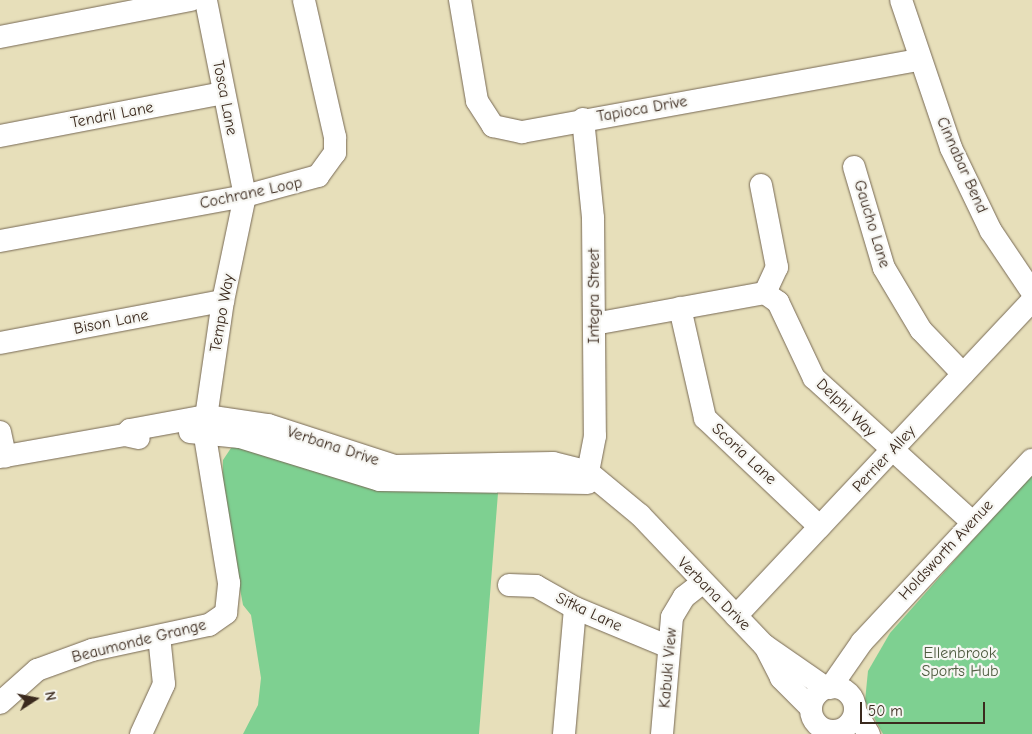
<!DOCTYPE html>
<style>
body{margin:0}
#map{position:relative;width:1032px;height:734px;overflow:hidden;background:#e7dfba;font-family:"Comic Neue",sans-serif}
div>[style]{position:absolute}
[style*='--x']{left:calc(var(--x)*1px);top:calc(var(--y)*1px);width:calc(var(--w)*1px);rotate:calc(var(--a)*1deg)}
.green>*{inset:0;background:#7ed091}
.roads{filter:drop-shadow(0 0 1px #776955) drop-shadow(0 0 1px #776955)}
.minor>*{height:22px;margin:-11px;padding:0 11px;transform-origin:11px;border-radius:11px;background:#fff}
.minor>.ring{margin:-11px;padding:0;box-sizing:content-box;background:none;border:22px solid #fff;border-radius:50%}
span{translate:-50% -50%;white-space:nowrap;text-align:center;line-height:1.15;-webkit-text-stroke:4.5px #f6f6f2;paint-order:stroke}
.street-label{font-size:16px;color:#3b2a1e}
.park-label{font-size:16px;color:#4f5c40}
.north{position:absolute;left:10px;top:674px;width:50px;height:50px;-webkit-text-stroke:4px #f6f6f2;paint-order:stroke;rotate:79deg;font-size:14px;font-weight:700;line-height:20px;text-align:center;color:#3b2a1e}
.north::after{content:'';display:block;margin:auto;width:18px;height:22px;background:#3b2a1e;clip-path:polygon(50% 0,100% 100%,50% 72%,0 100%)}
.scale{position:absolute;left:860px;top:702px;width:125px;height:22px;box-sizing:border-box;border:2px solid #3b2a1e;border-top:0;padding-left:6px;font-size:15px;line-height:18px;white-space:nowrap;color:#3b2a1e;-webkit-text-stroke:4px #f6f6f2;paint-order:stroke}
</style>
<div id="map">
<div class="green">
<i style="clip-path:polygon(242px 443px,498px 493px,479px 734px,243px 734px,258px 705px,261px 678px,251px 615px,243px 605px,222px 493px,223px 460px,231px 448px)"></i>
<i style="clip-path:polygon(1032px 473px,1032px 734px,883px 734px,865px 701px,868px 671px,890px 633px)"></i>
</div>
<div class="roads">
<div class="minor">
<i style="--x:460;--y:0;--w:102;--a:80.4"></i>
<i style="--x:477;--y:101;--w:30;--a:57"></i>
<i style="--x:493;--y:126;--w:30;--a:12"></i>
<i style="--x:522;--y:132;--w:404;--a:-10.3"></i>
<i style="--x:901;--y:0;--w:156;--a:71.3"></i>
<i style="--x:951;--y:148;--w:92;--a:64.3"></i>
<i style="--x:991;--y:231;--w:73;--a:56.1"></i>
<i style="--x:0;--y:37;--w:194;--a:-11"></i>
<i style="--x:583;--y:119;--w:100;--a:84.2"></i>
<i style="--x:593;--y:218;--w:218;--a:89.5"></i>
<i style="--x:595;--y:436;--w:37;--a:101"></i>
<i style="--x:0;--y:136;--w:228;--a:-10.9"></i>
<i style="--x:854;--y:167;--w:105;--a:73.5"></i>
<i style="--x:884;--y:268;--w:72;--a:59.2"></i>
<i style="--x:921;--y:330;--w:61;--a:46.3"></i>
<i style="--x:761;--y:185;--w:84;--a:79"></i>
<i style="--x:777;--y:267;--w:29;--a:115"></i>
<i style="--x:0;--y:241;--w:249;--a:-10.4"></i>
<i style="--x:245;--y:196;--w:76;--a:-15.3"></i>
<i style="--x:318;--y:176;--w:29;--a:-54"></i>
<i style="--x:335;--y:153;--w:16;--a:-90"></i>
<i style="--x:335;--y:137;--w:140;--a:-102.8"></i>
<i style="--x:680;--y:308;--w:113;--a:77.2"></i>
<i style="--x:705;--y:418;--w:158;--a:43.5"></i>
<i style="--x:594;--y:324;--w:174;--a:-10.3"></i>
<i style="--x:765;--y:293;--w:16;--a:35"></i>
<i style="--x:778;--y:302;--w:84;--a:64.7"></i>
<i style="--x:814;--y:378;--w:212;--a:42.3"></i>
<i style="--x:0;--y:343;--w:227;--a:-10.7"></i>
<i style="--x:0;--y:432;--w:25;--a:78"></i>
<i style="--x:190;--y:432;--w:50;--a:5.7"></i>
<i style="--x:240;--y:437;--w:146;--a:17.1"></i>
<i style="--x:380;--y:480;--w:208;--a:0.8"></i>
<i style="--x:125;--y:435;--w:7;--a:-45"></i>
<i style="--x:130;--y:430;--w:77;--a:-10.4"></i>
<i style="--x:206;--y:416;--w:63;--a:8.3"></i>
<i style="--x:268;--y:425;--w:133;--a:17.9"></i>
<i style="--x:395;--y:466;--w:158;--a:-1.1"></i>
<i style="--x:553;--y:463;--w:36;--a:14"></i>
<i style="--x:588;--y:472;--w:67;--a:39.6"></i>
<i style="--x:640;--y:515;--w:180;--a:46.4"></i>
<i style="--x:764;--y:645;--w:75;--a:34.7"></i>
<i style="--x:0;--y:457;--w:127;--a:-10"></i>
<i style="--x:125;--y:435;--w:14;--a:12"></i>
<i style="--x:509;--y:585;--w:27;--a:2"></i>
<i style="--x:536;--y:586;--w:45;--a:29.4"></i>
<i style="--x:575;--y:608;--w:102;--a:22.5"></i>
<i style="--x:736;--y:616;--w:432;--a:-46.8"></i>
<i style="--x:765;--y:646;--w:36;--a:63"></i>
<i style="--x:781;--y:678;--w:42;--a:45"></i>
<i class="ring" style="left:811px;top:687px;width:22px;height:22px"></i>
<i style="--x:830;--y:688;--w:56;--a:-55.2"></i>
<i style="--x:862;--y:642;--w:249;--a:-47"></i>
<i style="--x:0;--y:703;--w:50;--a:-41.7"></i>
<i style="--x:37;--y:670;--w:59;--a:-20"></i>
<i style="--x:92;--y:650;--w:120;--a:-12.1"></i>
<i style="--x:209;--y:625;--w:21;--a:-35"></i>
<i style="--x:226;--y:613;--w:30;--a:-84"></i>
<i style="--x:229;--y:583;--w:154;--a:-99.3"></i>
<i style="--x:204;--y:431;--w:131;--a:-81.7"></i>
<i style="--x:223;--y:301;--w:107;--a:-78.2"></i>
<i style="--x:245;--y:196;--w:200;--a:-101.3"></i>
<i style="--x:855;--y:711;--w:27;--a:59"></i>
<i style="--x:141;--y:734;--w:55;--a:-65.3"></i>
<i style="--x:164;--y:684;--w:48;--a:-95.9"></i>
<i style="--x:564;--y:734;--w:126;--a:-85"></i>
<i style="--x:662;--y:734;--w:117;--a:-85.1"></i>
<i style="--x:672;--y:617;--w:23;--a:-59"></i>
<i style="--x:684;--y:597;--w:23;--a:-38"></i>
</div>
</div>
<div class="street-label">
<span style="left:225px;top:98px;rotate:79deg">Tosca Lane</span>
<span style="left:642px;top:109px;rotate:-10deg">Tapioca Drive</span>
<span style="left:112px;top:115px;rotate:-11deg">Tendril Lane</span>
<span style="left:962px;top:165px;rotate:66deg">Cinnabar Bend</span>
<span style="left:251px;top:193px;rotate:-12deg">Cochrane Loop</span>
<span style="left:872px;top:224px;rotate:73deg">Gaucho Lane</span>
<span style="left:594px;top:296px;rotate:-90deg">Integra Street</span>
<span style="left:222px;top:313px;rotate:-80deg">Tempo Way</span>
<span style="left:111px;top:322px;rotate:-11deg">Bison Lane</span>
<span style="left:846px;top:408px;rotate:44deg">Delphi Way</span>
<span style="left:333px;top:446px;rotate:18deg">Verbana Drive</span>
<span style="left:744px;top:454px;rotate:43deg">Scoria Lane</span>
<span style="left:884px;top:459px;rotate:-47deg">Perrier Alley</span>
<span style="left:946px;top:550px;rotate:-47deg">Holdsworth Avenue</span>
<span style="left:714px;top:594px;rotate:45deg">Verbana Drive</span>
<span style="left:589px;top:612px;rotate:25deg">Sitka Lane</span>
<span style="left:139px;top:641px;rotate:-14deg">Beaumonde Grange</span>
<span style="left:668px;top:668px;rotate:-85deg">Kabuki View</span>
</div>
<div class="park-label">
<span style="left:960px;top:662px">Ellenbrook<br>Sports Hub</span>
</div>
<div class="north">N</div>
<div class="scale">50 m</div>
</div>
